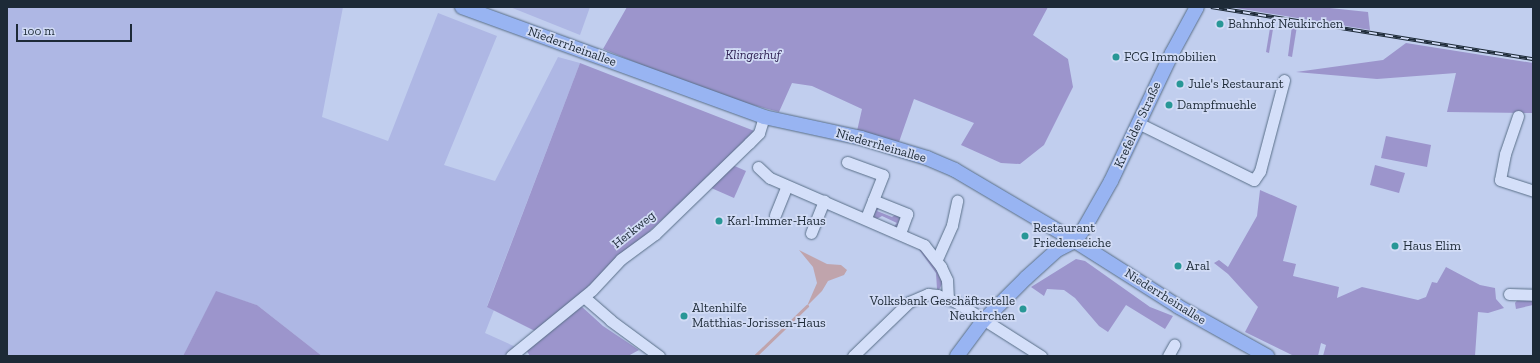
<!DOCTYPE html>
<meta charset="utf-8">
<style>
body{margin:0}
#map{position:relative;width:1540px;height:363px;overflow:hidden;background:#c1ceee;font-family:"Zilla Slab",serif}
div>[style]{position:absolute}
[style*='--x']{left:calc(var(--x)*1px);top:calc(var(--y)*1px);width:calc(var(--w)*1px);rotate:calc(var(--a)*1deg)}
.farmland>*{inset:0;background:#aeb7e4}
.green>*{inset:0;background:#9c95cc}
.water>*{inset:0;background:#c0a4ac}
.stream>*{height:2.5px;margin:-1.25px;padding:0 1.25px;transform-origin:1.25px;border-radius:1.25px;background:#c0a4ac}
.roads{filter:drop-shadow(0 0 1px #596f88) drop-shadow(0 0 1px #596f88)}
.minor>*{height:11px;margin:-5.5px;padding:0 5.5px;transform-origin:5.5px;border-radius:5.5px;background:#d4dff9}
.major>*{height:14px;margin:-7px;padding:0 7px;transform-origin:7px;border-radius:7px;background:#98b4f2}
.rail>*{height:4px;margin-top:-2px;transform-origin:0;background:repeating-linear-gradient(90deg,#d1dbf5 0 8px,#1d2a37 0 16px);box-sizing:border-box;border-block:1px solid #1d2a37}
.dots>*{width:11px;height:11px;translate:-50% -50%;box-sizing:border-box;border:2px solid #d1dbf5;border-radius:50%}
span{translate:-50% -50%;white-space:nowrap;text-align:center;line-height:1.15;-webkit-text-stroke:3.5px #d1dbf5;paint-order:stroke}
.poi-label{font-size:13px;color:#1d2a37}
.left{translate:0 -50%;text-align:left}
.right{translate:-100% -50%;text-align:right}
.street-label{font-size:13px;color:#1d2a37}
.park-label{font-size:13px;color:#302354;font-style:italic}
.frame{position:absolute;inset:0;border:8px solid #1d2a37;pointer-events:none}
.scale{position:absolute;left:16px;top:24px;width:116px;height:18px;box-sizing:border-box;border:2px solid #1d2a37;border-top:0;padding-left:5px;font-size:12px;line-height:14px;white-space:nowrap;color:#1d2a37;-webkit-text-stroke:3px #d1dbf5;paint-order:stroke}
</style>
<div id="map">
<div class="farmland">
<i style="clip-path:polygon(7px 7px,343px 7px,322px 117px,388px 141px,438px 13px,497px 36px,444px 165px,495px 181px,558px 57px,580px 63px,487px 306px,494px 310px,485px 333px,516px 347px,503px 356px,322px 356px,257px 305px,216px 292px,183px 356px,7px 356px)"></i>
<i style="clip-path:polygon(510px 7px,590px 7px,580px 35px)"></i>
</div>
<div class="green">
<i style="clip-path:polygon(627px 7px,1048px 7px,1033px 35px,1068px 59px,1073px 87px,1044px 145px,1020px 164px,1001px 163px,961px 145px,974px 123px,914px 99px,899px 142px,857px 131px,862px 109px,812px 86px,792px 83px,779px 112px,712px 94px,603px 49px)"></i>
<i style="clip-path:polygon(1230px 7px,1320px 7px,1368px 12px,1370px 30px)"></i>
<i style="clip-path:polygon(1271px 22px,1274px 23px,1269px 53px,1266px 52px)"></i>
<i style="clip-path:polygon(1292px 26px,1297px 26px,1292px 57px,1288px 56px)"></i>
<i style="clip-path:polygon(1406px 43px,1533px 63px,1533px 113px,1447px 112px,1456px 73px,1377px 79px,1296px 72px,1383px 60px)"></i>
<i style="clip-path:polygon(580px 63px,757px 132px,586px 290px,535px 331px,487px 307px)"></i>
<i style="clip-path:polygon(1386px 136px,1431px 145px,1427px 167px,1381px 158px)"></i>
<i style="clip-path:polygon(730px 164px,746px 171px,734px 198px,709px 187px)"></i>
<i style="clip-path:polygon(1375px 165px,1405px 173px,1399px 193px,1370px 185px)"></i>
<i style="clip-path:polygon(1260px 190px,1297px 206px,1283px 261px,1296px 264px,1293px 276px,1339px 287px,1337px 298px,1362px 287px,1418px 300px,1426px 297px,1432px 282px,1437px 283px,1446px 267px,1480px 285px,1495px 288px,1496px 299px,1504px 308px,1488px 313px,1478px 312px,1475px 356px,1323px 356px,1326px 345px,1321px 343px,1318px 356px,1294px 356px,1245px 332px,1258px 307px,1228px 274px,1214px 263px,1219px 260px,1228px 267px,1257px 216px)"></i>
<i style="clip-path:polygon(875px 206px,881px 206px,877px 211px,892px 217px,898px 213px,902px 219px,896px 228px,892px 228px,897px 223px,882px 216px,875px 220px,872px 219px,872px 208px)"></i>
<i style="clip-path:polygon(915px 244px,932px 259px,943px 282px,939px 290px,937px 289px,936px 273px)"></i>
<i style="clip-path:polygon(1076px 259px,1085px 261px,1150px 307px,1173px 316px,1165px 329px,1126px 305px,1108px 332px,1099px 326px,1075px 298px,1064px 290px,1047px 289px,1044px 296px,1031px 287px)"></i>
<i style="clip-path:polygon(216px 291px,257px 305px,322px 356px,183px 356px)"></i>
<i style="clip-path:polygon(1520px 297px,1533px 299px,1533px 305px,1516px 309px,1515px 303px)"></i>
<i style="clip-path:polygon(581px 306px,603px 326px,639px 350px,628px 356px,530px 356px,525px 348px)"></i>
</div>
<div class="water">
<i style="clip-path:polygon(799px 250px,827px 264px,841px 265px,847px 270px,844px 275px,828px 281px,822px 291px,807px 306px,817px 283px,813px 267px)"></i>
</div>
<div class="stream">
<i style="--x:755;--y:356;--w:72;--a:-43.9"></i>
</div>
<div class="roads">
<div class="minor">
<i style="--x:1518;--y:116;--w:40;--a:108.9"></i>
<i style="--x:1505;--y:154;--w:26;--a:101"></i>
<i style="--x:1500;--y:180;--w:35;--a:18"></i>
<i style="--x:1138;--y:123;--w:129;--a:26.2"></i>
<i style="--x:1254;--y:180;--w:11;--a:-56"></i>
<i style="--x:1260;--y:171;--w:94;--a:-75.2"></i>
<i style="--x:847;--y:162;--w:38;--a:20"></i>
<i style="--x:883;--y:175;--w:46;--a:111.6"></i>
<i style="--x:758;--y:167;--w:16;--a:43"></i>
<i style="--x:770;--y:178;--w:168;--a:23.5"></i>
<i style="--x:924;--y:245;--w:28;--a:52"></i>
<i style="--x:941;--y:267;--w:14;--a:65"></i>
<i style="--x:947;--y:280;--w:17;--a:87"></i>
<i style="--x:873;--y:200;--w:37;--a:22"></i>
<i style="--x:907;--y:214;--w:20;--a:110"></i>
<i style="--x:775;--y:215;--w:31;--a:-68"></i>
<i style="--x:811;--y:233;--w:35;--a:-68"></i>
<i style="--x:937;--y:259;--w:37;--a:-66"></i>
<i style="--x:952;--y:225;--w:25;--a:-78"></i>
<i style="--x:1509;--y:294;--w:24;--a:2"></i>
<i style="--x:584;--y:297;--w:35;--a:41"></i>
<i style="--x:610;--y:320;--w:61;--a:36.3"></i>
<i style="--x:511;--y:356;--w:104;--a:-39.2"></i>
<i style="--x:592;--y:290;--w:42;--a:-46.9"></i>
<i style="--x:621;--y:259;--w:42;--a:-36.3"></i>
<i style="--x:655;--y:234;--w:131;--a:-44.1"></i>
<i style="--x:749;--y:143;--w:14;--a:-45"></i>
<i style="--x:759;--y:133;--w:17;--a:-73"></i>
<i style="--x:853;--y:356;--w:78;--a:-44"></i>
<i style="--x:909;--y:302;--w:21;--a:-23"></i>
<i style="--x:928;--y:294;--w:9;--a:6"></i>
<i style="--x:937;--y:295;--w:20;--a:20"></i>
<i style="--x:956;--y:302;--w:101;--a:32.4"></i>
<i style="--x:1168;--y:356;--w:13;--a:-61"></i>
</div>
<div class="major">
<i style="--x:462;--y:7;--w:321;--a:20"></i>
<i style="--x:764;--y:117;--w:99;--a:12.2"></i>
<i style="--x:861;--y:138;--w:69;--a:16.9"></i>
<i style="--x:927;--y:158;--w:30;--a:23"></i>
<i style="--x:955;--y:170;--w:139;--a:30.6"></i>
<i style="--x:1075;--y:241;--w:123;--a:32.4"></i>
<i style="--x:1179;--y:307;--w:101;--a:29.1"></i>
<i style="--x:957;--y:356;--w:44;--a:-53.4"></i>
<i style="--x:983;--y:321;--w:61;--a:-45"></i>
<i style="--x:1026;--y:278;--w:42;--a:-42.1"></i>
<i style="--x:1057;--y:250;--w:20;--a:-27"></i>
<i style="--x:1075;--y:241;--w:17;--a:-54"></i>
<i style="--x:1085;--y:227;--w:53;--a:-60.5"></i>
<i style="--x:1111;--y:181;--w:142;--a:-64.5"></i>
<i style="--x:1172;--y:53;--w:52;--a:-61.5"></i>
</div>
</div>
<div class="rail">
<i style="--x:1211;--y:7;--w:326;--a:9.2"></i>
</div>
<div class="dots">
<i style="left:1220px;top:24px;background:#289796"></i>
<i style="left:1116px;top:57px;background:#289796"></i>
<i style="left:1180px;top:84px;background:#289796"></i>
<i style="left:1169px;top:105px;background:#289796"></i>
<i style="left:719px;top:221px;background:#289796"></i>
<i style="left:1025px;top:236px;background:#289796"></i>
<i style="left:1395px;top:246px;background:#289796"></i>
<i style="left:1178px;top:266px;background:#289796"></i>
<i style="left:1023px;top:309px;background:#289796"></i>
<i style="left:684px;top:316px;background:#289796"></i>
</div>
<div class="poi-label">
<span class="left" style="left:1228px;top:24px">Bahnhof Neukirchen</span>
<span class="left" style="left:1124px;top:57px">FCG Immobilien</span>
<span class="left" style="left:1188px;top:84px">Jule's Restaurant</span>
<span class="left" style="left:1177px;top:105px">Dampfmuehle</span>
<span class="left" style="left:727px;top:221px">Karl-Immer-Haus</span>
<span class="left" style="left:1033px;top:236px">Restaurant<br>Friedenseiche</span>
<span class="left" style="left:1403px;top:246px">Haus Elim</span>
<span class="left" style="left:1186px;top:266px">Aral</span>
<span class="right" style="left:1015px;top:309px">Volksbank Geschäftsstelle<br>Neukirchen</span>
<span class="left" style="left:692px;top:316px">Altenhilfe<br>Matthias-Jorissen-Haus</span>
</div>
<div class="street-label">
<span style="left:572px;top:47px;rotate:20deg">Niederrheinallee</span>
<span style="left:1138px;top:125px;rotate:-65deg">Krefelder Straße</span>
<span style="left:881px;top:146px;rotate:16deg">Niederrheinallee</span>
<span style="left:634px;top:230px;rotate:-39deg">Herkweg</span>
<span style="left:1165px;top:297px;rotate:32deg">Niederrheinallee</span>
</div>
<div class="park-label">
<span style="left:753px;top:55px">Klingerhuf</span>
</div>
<div class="frame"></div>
<div class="scale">100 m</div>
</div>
